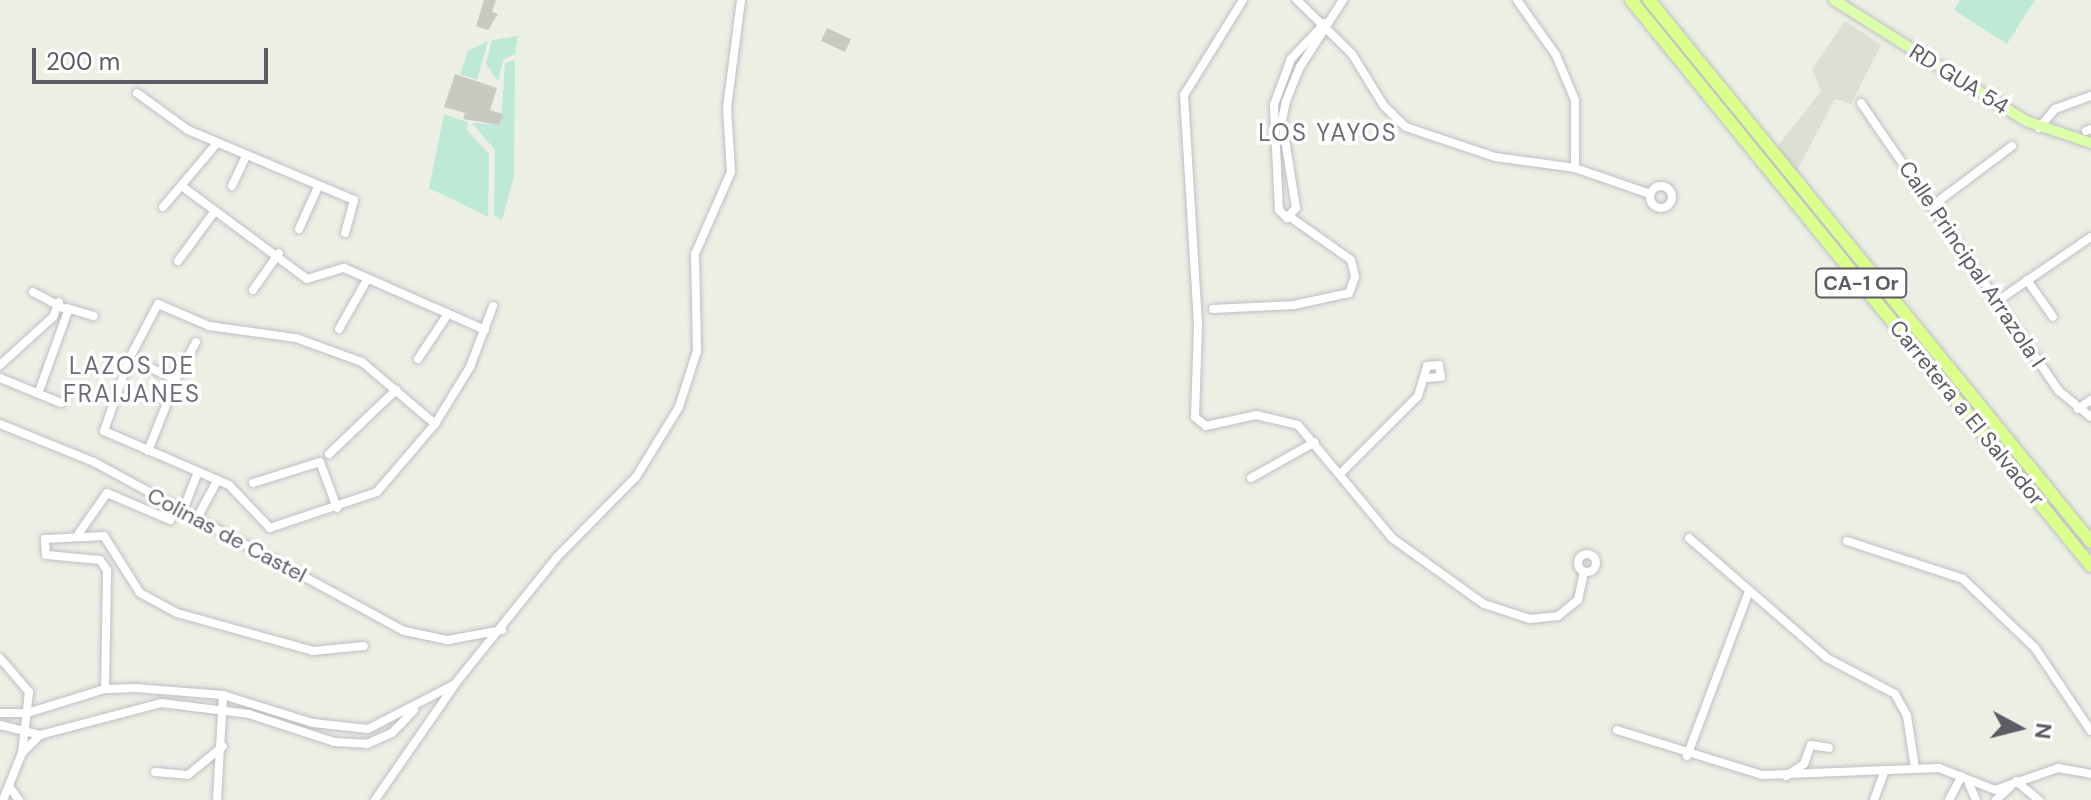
<!DOCTYPE html>
<style>
body{margin:0}
#map{position:relative;width:2091px;height:800px;overflow:hidden;background:#ebefe4;font-family:"DM Sans",sans-serif}
div>[style]{position:absolute}
[style*='--x']{left:calc(var(--x)*1px);top:calc(var(--y)*1px);width:calc(var(--w)*1px);rotate:calc(var(--a)*1deg)}
.education>*{inset:0;background:#dbe0d2}
.green>*{inset:0;background:#bfe9d7}
.building>*{inset:0;background:#c8cac0}
.roads{filter:drop-shadow(0 0 2px #bfbec6) drop-shadow(0 0 2px #bfbec6)}
.minor>*{height:8px;margin:-4px;padding:0 4px;transform-origin:4px;border-radius:4px;background:#fff}
.minor>.ring{margin:-4px;padding:0;box-sizing:content-box;background:none;border:8px solid #fff;border-radius:50%}
.major>*{height:10px;margin:-5px;padding:0 5px;transform-origin:5px;border-radius:5px;background:#dcffa9}
.highway>*{height:12px;margin:-6px;padding:0 6px;transform-origin:6px;border-radius:6px;background:#daff8b}
span{translate:-50% -50%;white-space:nowrap;text-align:center;line-height:1.15;-webkit-text-stroke:7px #fff;paint-order:stroke}
.shield-label span{padding:2px 6px;background:#fff;border:2px solid;border-radius:6px;-webkit-text-stroke-width:0}
.shield-label{font-size:20px;color:#5d5c65;font-weight:700}
.street-label{font-size:22px;color:#5d5c65}
.neighbourhood-label{font-size:24px;color:#6d6d77;letter-spacing:2px}
.north{position:absolute;left:1979px;top:688px;width:80px;height:80px;-webkit-text-stroke:6px #fff;paint-order:stroke;rotate:97deg;font-size:22px;font-weight:700;line-height:32px;text-align:center;color:#5d5c65}
.north::after{content:'';display:block;margin:auto;width:28px;height:36px;background:#5d5c65;clip-path:polygon(50% 0,100% 100%,50% 72%,0 100%)}
.scale{position:absolute;left:32px;top:48px;width:236px;height:36px;box-sizing:border-box;border:4px solid #5d5c65;border-top:0;padding-left:10px;font-size:24px;line-height:28px;white-space:nowrap;color:#5d5c65;-webkit-text-stroke:6px #fff;paint-order:stroke}
</style>
<div id="map">
<div class="education">
<i style="clip-path:polygon(1845px 21px,1881px 45px,1851px 104px,1835px 99px,1796px 172px,1777px 147px,1821px 91px,1812px 69px)"></i>
</div>
<div class="green">
<i style="clip-path:polygon(1960px 0,2035px 0,2007px 44px,1954px 10px)"></i>
<i style="clip-path:polygon(518px 36px,515px 54px,503px 60px,498px 81px,486px 64px,492px 40px)"></i>
<i style="clip-path:polygon(488px 41px,477px 80px,460px 74px,468px 51px)"></i>
<i style="clip-path:polygon(515px 60px,514px 176px,502px 220px,494px 215px,495px 150px,472px 123px,501px 125px,505px 63px)"></i>
<i style="clip-path:polygon(444px 114px,468px 122px,467px 130px,489px 154px,488px 217px,429px 188px)"></i>
</div>
<div class="building">
<i style="clip-path:polygon(484px 0,496px 0,492px 12px,498px 14px,488px 30px,476px 26px)"></i>
<i style="clip-path:polygon(827px 28px,851px 39px,845px 52px,821px 41px)"></i>
<i style="clip-path:polygon(455px 74px,497px 88px,490px 110px,503px 114px,500px 125px,463px 119px,465px 113px,444px 107px)"></i>
</div>
<div class="roads">
<div class="minor">
<i style="--x:1243;--y:0;--w:112;--a:121.8"></i>
<i style="--x:1184;--y:95;--w:231;--a:86.5"></i>
<i style="--x:1198;--y:326;--w:91;--a:91.9"></i>
<i style="--x:1195;--y:417;--w:14;--a:39"></i>
<i style="--x:1206;--y:426;--w:51;--a:-12.4"></i>
<i style="--x:1256;--y:415;--w:43;--a:13.4"></i>
<i style="--x:1298;--y:425;--w:147;--a:50.2"></i>
<i style="--x:1392;--y:538;--w:113;--a:35.7"></i>
<i style="--x:1484;--y:604;--w:48;--a:18.1"></i>
<i style="--x:1530;--y:619;--w:28;--a:-6"></i>
<i style="--x:1558;--y:616;--w:26;--a:-39"></i>
<i style="--x:1578;--y:600;--w:29;--a:-78"></i>
<i style="--x:1297;--y:0;--w:77;--a:44.5"></i>
<i style="--x:1352;--y:54;--w:61;--a:58.4"></i>
<i style="--x:1384;--y:106;--w:30;--a:44"></i>
<i style="--x:1406;--y:127;--w:94;--a:18.6"></i>
<i style="--x:1495;--y:157;--w:81;--a:7.8"></i>
<i style="--x:1575;--y:168;--w:79;--a:19.1"></i>
<i style="--x:1517;--y:0;--w:67;--a:54.7"></i>
<i style="--x:1556;--y:55;--w:49;--a:67.1"></i>
<i style="--x:1575;--y:100;--w:68;--a:90"></i>
<i style="--x:1325;--y:23;--w:50;--a:133.4"></i>
<i style="--x:1291;--y:59;--w:49;--a:110.3"></i>
<i style="--x:1274;--y:105;--w:105;--a:87.3"></i>
<i style="--x:1279;--y:210;--w:11;--a:45"></i>
<i style="--x:1287;--y:218;--w:13;--a:-48"></i>
<i style="--x:1296;--y:208;--w:88;--a:-99.1"></i>
<i style="--x:1282;--y:121;--w:20;--a:-79"></i>
<i style="--x:1286;--y:101;--w:37;--a:-68"></i>
<i style="--x:1300;--y:67;--w:80;--a:-57.3"></i>
<i style="--x:137;--y:93;--w:63;--a:36"></i>
<i style="--x:188;--y:130;--w:180;--a:22.9"></i>
<i style="--x:354;--y:200;--w:34;--a:105"></i>
<i style="--x:1861;--y:103;--w:349;--a:55.5"></i>
<i style="--x:2059;--y:391;--w:41;--a:39.1"></i>
<i style="--x:2039;--y:128;--w:25;--a:-50"></i>
<i style="--x:2055;--y:109;--w:38;--a:-20"></i>
<i style="--x:2086;--y:131;--w:5;--a:-22"></i>
<i class="ring" style="left:1650px;top:186px;width:14px;height:14px"></i>
<i style="--x:232;--y:186;--w:33;--a:-65"></i>
<i style="--x:183;--y:187;--w:154;--a:36.6"></i>
<i style="--x:307;--y:279;--w:39;--a:-17"></i>
<i style="--x:344;--y:268;--w:154;--a:23.7"></i>
<i style="--x:1932;--y:206;--w:100;--a:-36.9"></i>
<i style="--x:163;--y:207;--w:84;--a:-49.8"></i>
<i style="--x:299;--y:229;--w:46;--a:-65.7"></i>
<i style="--x:178;--y:261;--w:62;--a:-53.5"></i>
<i style="--x:2027;--y:280;--w:45;--a:54.9"></i>
<i style="--x:253;--y:290;--w:45;--a:-54.9"></i>
<i style="--x:33;--y:292;--w:40;--a:28"></i>
<i style="--x:68;--y:311;--w:88;--a:109.9"></i>
<i style="--x:1996;--y:302;--w:115;--a:-34.4"></i>
<i style="--x:158;--y:304;--w:56;--a:23.3"></i>
<i style="--x:209;--y:326;--w:88;--a:7.9"></i>
<i style="--x:296;--y:338;--w:70;--a:20"></i>
<i style="--x:362;--y:362;--w:96;--a:40.3"></i>
<i style="--x:435;--y:424;--w:89;--a:130.5"></i>
<i style="--x:377;--y:492;--w:113;--a:161.4"></i>
<i style="--x:270;--y:528;--w:59;--a:-133.6"></i>
<i style="--x:229;--y:485;--w:136;--a:-156.6"></i>
<i style="--x:104;--y:431;--w:76;--a:-70.9"></i>
<i style="--x:129;--y:359;--w:62;--a:-62.2"></i>
<i style="--x:67;--y:308;--w:28;--a:17"></i>
<i style="--x:1213;--y:309;--w:81;--a:-2.8"></i>
<i style="--x:1294;--y:305;--w:56;--a:-12.3"></i>
<i style="--x:1349;--y:293;--w:17;--a:-69"></i>
<i style="--x:1355;--y:277;--w:17;--a:-103"></i>
<i style="--x:1351;--y:260;--w:75;--a:-144.8"></i>
<i style="--x:339;--y:329;--w:56;--a:-60.3"></i>
<i style="--x:129;--y:359;--w:51;--a:23.1"></i>
<i style="--x:176;--y:379;--w:42;--a:-61.6"></i>
<i style="--x:418;--y:359;--w:54;--a:-56.3"></i>
<i style="--x:0;--y:365;--w:72;--a:-42.2"></i>
<i style="--x:53;--y:317;--w:16;--a:-68"></i>
<i style="--x:0;--y:378;--w:66;--a:22.3"></i>
<i style="--x:2078;--y:409;--w:16;--a:-35"></i>
<i style="--x:0;--y:424;--w:101;--a:22"></i>
<i style="--x:94;--y:462;--w:353;--a:28.6"></i>
<i style="--x:404;--y:631;--w:45;--a:11.6"></i>
<i style="--x:448;--y:640;--w:55;--a:-10.5"></i>
<i style="--x:435;--y:424;--w:67;--a:-58.4"></i>
<i style="--x:470;--y:367;--w:65;--a:-69.3"></i>
<i style="--x:148;--y:451;--w:68;--a:-68.4"></i>
<i style="--x:329;--y:454;--w:93;--a:-43.7"></i>
<i style="--x:1340;--y:474;--w:110;--a:-45"></i>
<i style="--x:1418;--y:396;--w:31;--a:-73"></i>
<i style="--x:1427;--y:366;--w:12;--a:-5"></i>
<i style="--x:1439;--y:365;--w:12;--a:81"></i>
<i style="--x:1441;--y:377;--w:14;--a:176"></i>
<i style="--x:1251;--y:478;--w:73;--a:-29.4"></i>
<i style="--x:253;--y:483;--w:70;--a:-17.4"></i>
<i style="--x:320;--y:462;--w:49;--a:69.7"></i>
<i style="--x:182;--y:513;--w:44;--a:-68.7"></i>
<i style="--x:196;--y:520;--w:44;--a:-61.7"></i>
<i style="--x:79;--y:533;--w:49;--a:-55"></i>
<i style="--x:107;--y:493;--w:69;--a:23.2"></i>
<i style="--x:1689;--y:538;--w:183;--a:41"></i>
<i style="--x:1827;--y:658;--w:77;--a:27.9"></i>
<i style="--x:1895;--y:694;--w:25;--a:61"></i>
<i style="--x:1907;--y:716;--w:53;--a:81.3"></i>
<i style="--x:1847;--y:541;--w:122;--a:18.1"></i>
<i style="--x:1963;--y:579;--w:100;--a:43.8"></i>
<i style="--x:2035;--y:648;--w:100;--a:56"></i>
<i class="ring" style="left:1578px;top:554px;width:10px;height:10px"></i>
<i style="--x:0;--y:658;--w:45;--a:49.5"></i>
<i style="--x:29;--y:692;--w:61;--a:96.5"></i>
<i style="--x:105;--y:689;--w:119;--a:-89"></i>
<i style="--x:107;--y:570;--w:12;--a:-125"></i>
<i style="--x:100;--y:560;--w:54;--a:-174.7"></i>
<i style="--x:46;--y:555;--w:16;--a:-94"></i>
<i style="--x:45;--y:539;--w:59;--a:-2.9"></i>
<i style="--x:104;--y:536;--w:67;--a:57.7"></i>
<i style="--x:140;--y:593;--w:42;--a:28.4"></i>
<i style="--x:177;--y:613;--w:141;--a:15.6"></i>
<i style="--x:313;--y:651;--w:51;--a:-5.6"></i>
<i style="--x:0;--y:713;--w:27;--a:0"></i>
<i style="--x:27;--y:713;--w:82;--a:-17.1"></i>
<i style="--x:105;--y:689;--w:31;--a:-2"></i>
<i style="--x:136;--y:688;--w:87;--a:4.6"></i>
<i style="--x:223;--y:695;--w:94;--a:17.3"></i>
<i style="--x:313;--y:723;--w:55;--a:6.2"></i>
<i style="--x:368;--y:729;--w:98;--a:-27.3"></i>
<i style="--x:455;--y:684;--w:163;--a:-51.2"></i>
<i style="--x:557;--y:557;--w:112;--a:-45.4"></i>
<i style="--x:636;--y:477;--w:82;--a:-58.4"></i>
<i style="--x:679;--y:407;--w:59;--a:-72.2"></i>
<i style="--x:697;--y:351;--w:97;--a:-91.2"></i>
<i style="--x:695;--y:254;--w:90;--a:-66.3"></i>
<i style="--x:731;--y:172;--w:64;--a:-93.6"></i>
<i style="--x:727;--y:108;--w:109;--a:-82.6"></i>
<i style="--x:0;--y:725;--w:41;--a:14"></i>
<i style="--x:40;--y:735;--w:125;--a:-14.8"></i>
<i style="--x:161;--y:703;--w:89;--a:7.1"></i>
<i style="--x:249;--y:714;--w:89;--a:18.2"></i>
<i style="--x:334;--y:742;--w:33;--a:3"></i>
<i style="--x:367;--y:744;--w:27;--a:-24"></i>
<i style="--x:392;--y:733;--w:32;--a:-46"></i>
<i style="--x:1617;--y:730;--w:152;--a:17.2"></i>
<i style="--x:1762;--y:775;--w:177;--a:-2.3"></i>
<i style="--x:1939;--y:768;--w:60;--a:21.4"></i>
<i style="--x:1995;--y:790;--w:67;--a:-19.2"></i>
<i style="--x:2058;--y:768;--w:34;--a:10"></i>
<i style="--x:1687;--y:756;--w:173;--a:-69.4"></i>
<i style="--x:155;--y:772;--w:33;--a:5"></i>
<i style="--x:188;--y:775;--w:45;--a:-39.6"></i>
<i style="--x:1786;--y:776;--w:22;--a:-34"></i>
<i style="--x:1804;--y:764;--w:20;--a:-70"></i>
<i style="--x:1811;--y:745;--w:18;--a:9"></i>
<i style="--x:2016;--y:781;--w:30;--a:40"></i>
<i style="--x:1969;--y:784;--w:17;--a:66"></i>
<i style="--x:11;--y:789;--w:14;--a:54"></i>
<i style="--x:3;--y:800;--w:51;--a:-68"></i>
<i style="--x:22;--y:753;--w:25;--a:-45"></i>
<i style="--x:217;--y:800;--w:105;--a:-86.7"></i>
<i style="--x:375;--y:800;--w:139;--a:-55.3"></i>
<i style="--x:1874;--y:800;--w:29;--a:-70"></i>
<i style="--x:1949;--y:800;--w:27;--a:-62"></i>
<i style="--x:1996;--y:800;--w:19;--a:-43"></i>
</div>
<div class="major">
<i style="--x:1834;--y:0;--w:227;--a:32.2"></i>
<i style="--x:2026;--y:121;--w:69;--a:18.7"></i>
</div>
<div class="highway">
<i style="--x:1631;--y:0;--w:729;--a:50.9"></i>
<i style="--x:1649;--y:0;--w:699;--a:50.8"></i>
</div>
</div>
<div class="shield-label">
<span style="left:1861px;top:283px">CA-1 Or</span>
</div>
<div class="street-label">
<span style="left:1959px;top:79px;rotate:32deg">RD GUA 54</span>
<span style="left:1972px;top:264px;rotate:56deg">Calle Principal Arrazola I</span>
<span style="left:1967px;top:413px;rotate:51deg">Carretera a El Salvador</span>
<span style="left:227px;top:535px;rotate:28deg">Colinas de Castel</span>
</div>
<div class="neighbourhood-label">
<span style="left:1328px;top:133px">LOS YAYOS</span>
<span style="left:132px;top:380px">LAZOS DE<br>FRAIJANES</span>
</div>
<div class="north">N</div>
<div class="scale">200 m</div>
</div>
